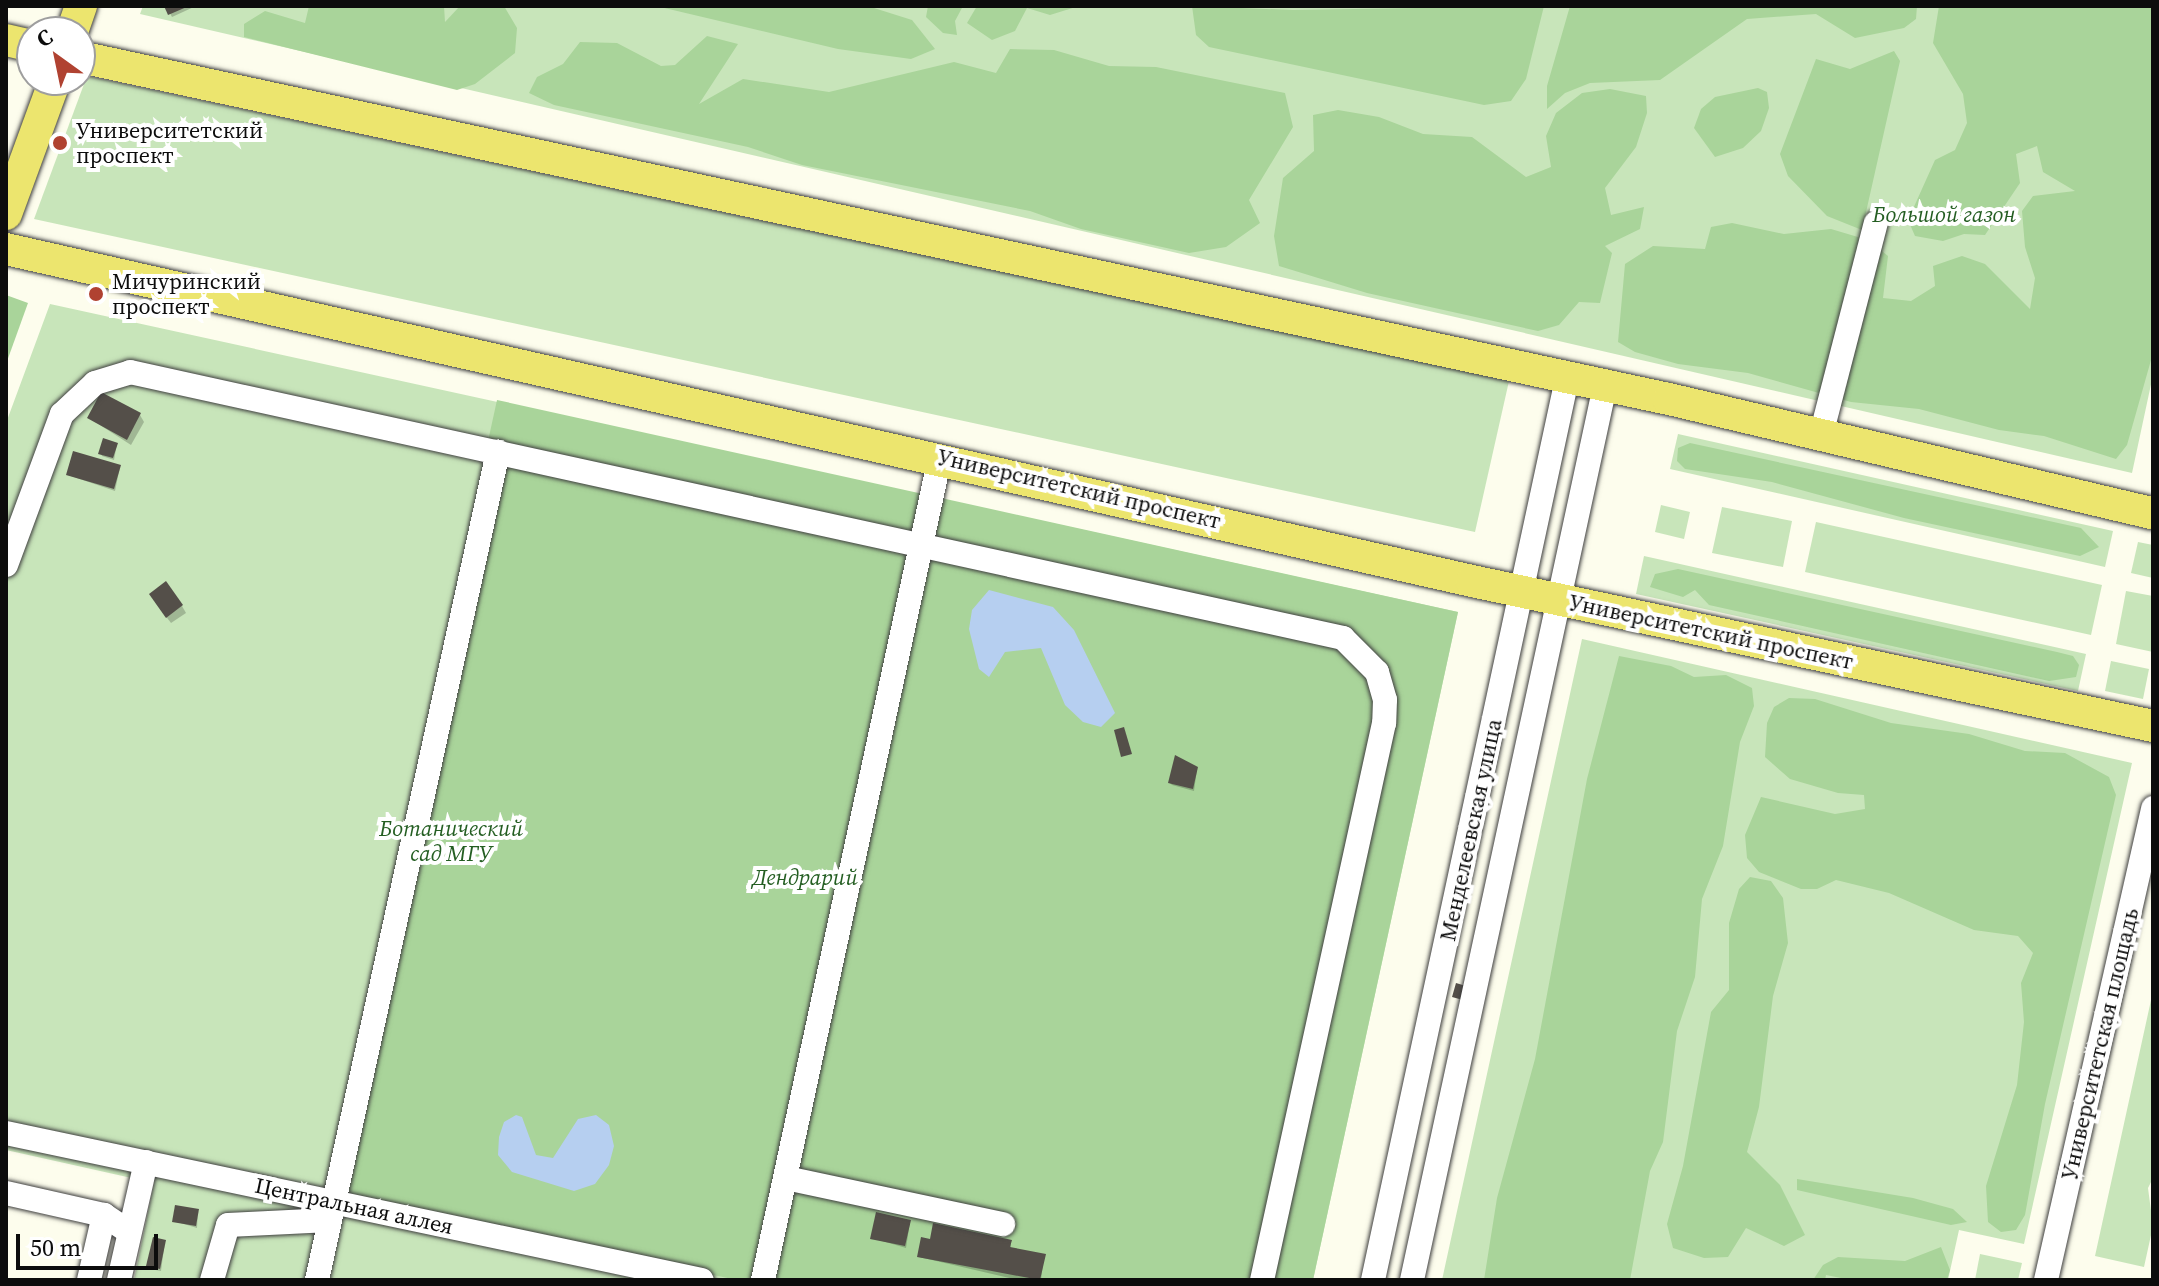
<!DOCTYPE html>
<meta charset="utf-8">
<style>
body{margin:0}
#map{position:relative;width:2159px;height:1286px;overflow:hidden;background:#fdfded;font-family:"Source Serif 4",serif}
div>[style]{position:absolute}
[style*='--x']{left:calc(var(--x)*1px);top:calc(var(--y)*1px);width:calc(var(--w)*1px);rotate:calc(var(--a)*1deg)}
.green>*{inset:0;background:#c8e5ba}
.forest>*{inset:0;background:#a9d49a}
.water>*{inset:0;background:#b6cff0}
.shadow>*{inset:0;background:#0003}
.building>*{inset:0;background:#544f49}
.roads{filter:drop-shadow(0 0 2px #3f3f3f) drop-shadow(0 0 2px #3f3f3f)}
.minor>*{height:24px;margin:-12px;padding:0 12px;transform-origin:12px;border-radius:12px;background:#fff}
.major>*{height:32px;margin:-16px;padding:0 16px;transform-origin:16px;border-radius:16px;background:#ece56e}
.dots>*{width:22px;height:22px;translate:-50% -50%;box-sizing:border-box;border:4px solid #fff;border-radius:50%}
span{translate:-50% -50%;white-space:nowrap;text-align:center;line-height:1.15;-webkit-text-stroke:8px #fff;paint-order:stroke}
.poi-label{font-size:22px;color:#0c0c0c}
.left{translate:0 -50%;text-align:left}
.park-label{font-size:22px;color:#245e22;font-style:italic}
.street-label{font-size:22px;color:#0c0c0c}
.frame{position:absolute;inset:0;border:8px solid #0c0c0c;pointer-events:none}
.north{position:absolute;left:16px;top:16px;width:80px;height:80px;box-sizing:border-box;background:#fff;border:2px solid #9e9e9e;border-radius:50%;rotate:327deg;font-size:22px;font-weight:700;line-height:32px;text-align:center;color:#0c0c0c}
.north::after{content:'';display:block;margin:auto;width:28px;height:36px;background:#b04231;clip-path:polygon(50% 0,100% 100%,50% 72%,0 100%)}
.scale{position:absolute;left:16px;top:1234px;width:142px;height:36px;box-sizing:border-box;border:4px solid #0c0c0c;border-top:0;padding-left:10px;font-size:24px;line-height:28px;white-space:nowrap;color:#0c0c0c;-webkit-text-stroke:6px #fff;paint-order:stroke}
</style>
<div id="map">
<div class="green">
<i style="clip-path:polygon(143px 6px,2153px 6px,2153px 375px,2132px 473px,140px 14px)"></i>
<i style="clip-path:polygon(87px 76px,1509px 381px,1475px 532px,34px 219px)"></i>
<i style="clip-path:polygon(50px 304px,1458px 612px,1313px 1280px,134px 1280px,154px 1183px,6px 1150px,6px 423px)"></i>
<i style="clip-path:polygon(1678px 434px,2113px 531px,2105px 567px,1670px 469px)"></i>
<i style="clip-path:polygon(1661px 505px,1690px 512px,1684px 539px,1655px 532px)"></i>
<i style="clip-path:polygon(1722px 507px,1792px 521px,1783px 567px,1712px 553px)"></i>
<i style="clip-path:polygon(1816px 522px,2102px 585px,2091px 635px,1805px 572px)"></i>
<i style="clip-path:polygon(2138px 542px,2153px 545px,2153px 578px,2131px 573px)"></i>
<i style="clip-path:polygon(1644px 556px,2086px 654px,2078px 691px,1636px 594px)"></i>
<i style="clip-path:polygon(2126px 591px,2153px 596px,2153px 652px,2116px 644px)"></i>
<i style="clip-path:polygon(1582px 639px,2132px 763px,2024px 1244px,1959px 1230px,1948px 1280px,1442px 1280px)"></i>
<i style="clip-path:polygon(2111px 661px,2149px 669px,2143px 699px,2105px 691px)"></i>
<i style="clip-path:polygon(2153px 991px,2153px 1178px,2148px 1188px,2153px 1226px,2144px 1267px,2095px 1256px)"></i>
<i style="clip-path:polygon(1980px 1254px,2022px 1263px,2018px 1280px,1975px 1280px)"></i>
</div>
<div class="forest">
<i style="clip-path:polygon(309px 6px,444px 6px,445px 22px,460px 6px,504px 6px,517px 28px,515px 53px,475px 84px,457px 90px,244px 37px,244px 24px,265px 11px,305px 23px)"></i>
<i style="clip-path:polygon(656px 6px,874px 8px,912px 20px,935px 49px,911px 59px,838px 49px)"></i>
<i style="clip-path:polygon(928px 6px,963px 6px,955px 21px,957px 35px,943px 33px,926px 17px)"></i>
<i style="clip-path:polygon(977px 6px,1079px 6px,1050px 15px,1027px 8px,1015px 31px,992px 40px,967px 23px)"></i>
<i style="clip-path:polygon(1192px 6px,1293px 10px,1544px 6px,1526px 79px,1511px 101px,1484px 105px,1209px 47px,1196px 35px)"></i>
<i style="clip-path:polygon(1570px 6px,1917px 6px,1916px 19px,1904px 28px,1855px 38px,1816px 14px,1747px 19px,1660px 80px,1590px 83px,1565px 93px,1547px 109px,1547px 86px)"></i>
<i style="clip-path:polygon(1939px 6px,2153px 6px,2153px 353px,2127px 445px,2116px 459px,2044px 436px,1999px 430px,1919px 409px,1851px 402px,1748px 373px,1678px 364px,1635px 352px,1618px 342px,1625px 264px,1653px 246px,1705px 249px,1711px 227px,1732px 223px,1784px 234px,1831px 229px,1868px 240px,1888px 256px,1883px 298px,1911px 301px,1935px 286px,1933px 266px,1962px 256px,1985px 264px,2030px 309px,2035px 278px,2025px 247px,2022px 211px,2033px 196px,2075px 191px,2043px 172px,2037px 146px,2016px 154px,2020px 183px,1985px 235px,1964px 234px,1943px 241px,1915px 236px,1908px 220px,1935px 160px,1955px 150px,1967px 123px,1963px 94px,1933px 43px)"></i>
<i style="clip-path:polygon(707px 36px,738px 44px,699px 104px,743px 79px,829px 92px,954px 62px,996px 73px,1010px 49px,1054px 50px,1109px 66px,1156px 67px,1285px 93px,1293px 127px,1249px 200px,1260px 223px,1226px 247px,1189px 253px,1081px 229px,1030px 211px,802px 165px,748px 147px,554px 105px,529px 93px,537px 77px,563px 64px,580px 42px,617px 43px,661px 66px,675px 65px)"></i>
<i style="clip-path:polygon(1894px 51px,1900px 61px,1862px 230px,1827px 216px,1788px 176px,1780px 154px,1816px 59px,1850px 69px)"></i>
<i style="clip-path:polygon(1758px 88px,1767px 92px,1769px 108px,1761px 131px,1743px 148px,1715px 157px,1694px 128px,1701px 109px,1715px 97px)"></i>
<i style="clip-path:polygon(1610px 89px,1646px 96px,1647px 113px,1636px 147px,1605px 188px,1611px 215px,1644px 207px,1640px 229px,1605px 246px,1612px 253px,1600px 303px,1579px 302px,1559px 325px,1538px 331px,1367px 293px,1279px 266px,1274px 236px,1283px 178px,1314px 151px,1313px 115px,1338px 110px,1379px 117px,1423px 134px,1472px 137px,1526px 177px,1551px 167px,1546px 136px,1556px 113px,1582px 93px)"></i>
<i style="clip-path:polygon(6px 295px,28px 303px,6px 364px)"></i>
<i style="clip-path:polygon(497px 400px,1458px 612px,1313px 1280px,737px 1280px,324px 1192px)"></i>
<i style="clip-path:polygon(1690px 443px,2081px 528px,2099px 547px,2080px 556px,1904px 518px,1772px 482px,1685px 469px,1677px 461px,1678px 448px)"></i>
<i style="clip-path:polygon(1678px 569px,2057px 652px,2073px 656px,2079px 665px,2076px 677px,2049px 681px,1709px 605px,1695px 590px,1683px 597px,1650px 587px,1655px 574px)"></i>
<i style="clip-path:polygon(1619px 656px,1671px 666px,1694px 677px,1726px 675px,1752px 688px,1754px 706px,1740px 742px,1723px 846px,1702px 899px,1695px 977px,1677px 1031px,1663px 1142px,1650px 1171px,1630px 1280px,1484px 1280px,1497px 1198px,1535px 1059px,1587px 779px)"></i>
<i style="clip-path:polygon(1789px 698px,1815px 699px,1891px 723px,1969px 734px,2025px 751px,2065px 753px,2109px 777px,2116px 795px,2045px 1104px,2025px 1215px,2016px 1230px,2001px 1232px,1988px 1222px,1986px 1186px,2017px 1085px,2024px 1022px,2021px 983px,2033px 953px,2018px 936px,1974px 930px,1889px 893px,1836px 880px,1817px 889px,1801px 889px,1759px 872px,1747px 858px,1745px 835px,1761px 797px,1835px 814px,1865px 809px,1864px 795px,1838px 793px,1790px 779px,1765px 757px,1767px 723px,1774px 707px)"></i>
<i style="clip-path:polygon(1750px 877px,1771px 881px,1783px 898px,1788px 943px,1773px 996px,1759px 1107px,1747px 1152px,1780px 1185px,1805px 1235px,1784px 1246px,1746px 1228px,1728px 1257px,1704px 1258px,1673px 1248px,1667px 1224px,1683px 1166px,1711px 1012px,1729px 990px,1729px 923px,1739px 889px)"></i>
<i style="clip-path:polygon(1797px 1179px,1913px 1198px,1953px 1209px,1967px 1222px,1951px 1225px,1797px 1190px)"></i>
<i style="clip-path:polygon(1941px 1247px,1950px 1270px,1947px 1280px,1851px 1280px,1826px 1275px,1825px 1280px,1813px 1280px,1823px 1265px,1838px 1257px,1905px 1261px)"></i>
</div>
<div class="water">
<i style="clip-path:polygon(989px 590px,1053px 607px,1074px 630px,1115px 713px,1101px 727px,1083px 722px,1065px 705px,1041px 648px,1005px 652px,989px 677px,979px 669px,969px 629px,972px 610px)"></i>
<i style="clip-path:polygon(516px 1115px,522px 1117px,536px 1155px,553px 1158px,578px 1119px,596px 1115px,609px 1125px,614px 1146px,609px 1165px,595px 1184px,574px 1191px,512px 1172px,498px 1155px,499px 1137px,504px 1122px)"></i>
</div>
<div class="shadow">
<i style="clip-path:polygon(166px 6px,196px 6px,172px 17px)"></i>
<i style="clip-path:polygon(140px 415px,144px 422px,131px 445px,89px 418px)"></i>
<i style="clip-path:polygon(117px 444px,114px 460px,102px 456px,101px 453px)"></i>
<i style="clip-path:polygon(120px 467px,115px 491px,68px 475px)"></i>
<i style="clip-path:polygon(155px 602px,182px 606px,186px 613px,171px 623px)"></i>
<i style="clip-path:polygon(1197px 769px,1194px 791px,1172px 785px,1170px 783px)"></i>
<i style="clip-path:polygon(198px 1210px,197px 1228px,174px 1221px)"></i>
<i style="clip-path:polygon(910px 1222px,906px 1248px,872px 1238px)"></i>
<i style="clip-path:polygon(165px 1241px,161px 1271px,150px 1269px,149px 1266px)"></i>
<i style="clip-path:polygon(1011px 1241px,1011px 1249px,1044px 1256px,1041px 1280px,1018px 1280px,919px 1257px)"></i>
</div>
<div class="building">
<i style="clip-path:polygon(164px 6px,189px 6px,168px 15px)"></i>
<i style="clip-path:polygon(101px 392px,141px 413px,127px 440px,87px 418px)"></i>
<i style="clip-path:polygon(103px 438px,118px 443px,113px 458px,98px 454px)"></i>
<i style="clip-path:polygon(73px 451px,121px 465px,114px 489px,66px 475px)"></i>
<i style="clip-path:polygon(166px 581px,183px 605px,166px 618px,149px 594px)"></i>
<i style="clip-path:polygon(1124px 727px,1132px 754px,1121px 757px,1114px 730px)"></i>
<i style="clip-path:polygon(1175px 755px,1198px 767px,1193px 789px,1168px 783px)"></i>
<i style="clip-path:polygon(1456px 983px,1466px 986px,1463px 1000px,1452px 997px)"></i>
<i style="clip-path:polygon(175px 1205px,199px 1209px,196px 1226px,172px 1222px)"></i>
<i style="clip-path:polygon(876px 1212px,911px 1220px,905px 1246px,870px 1239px)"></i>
<i style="clip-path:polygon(933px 1223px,1012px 1240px,1010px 1247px,1046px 1254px,1040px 1280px,917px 1257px,921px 1237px,930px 1239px)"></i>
<i style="clip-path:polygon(153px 1237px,166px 1240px,160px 1269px,146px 1266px)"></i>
</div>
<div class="roads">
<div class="minor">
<i style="--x:1821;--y:435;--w:219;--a:-75.5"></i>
<i style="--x:6;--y:565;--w:161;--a:-69.7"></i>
<i style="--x:62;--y:414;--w:45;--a:-43.2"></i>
<i style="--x:95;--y:383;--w:37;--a:-17"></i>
<i style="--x:130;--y:372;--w:1242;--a:12.37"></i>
<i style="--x:1343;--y:638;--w:48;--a:45"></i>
<i style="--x:1377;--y:672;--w:29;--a:74"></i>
<i style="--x:1385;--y:700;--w:23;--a:92"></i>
<i style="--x:1384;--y:723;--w:570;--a:102.35"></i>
<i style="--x:6;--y:1133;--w:711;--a:11.93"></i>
<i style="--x:786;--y:1178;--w:222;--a:12"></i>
<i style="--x:6;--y:1193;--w:100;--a:12.7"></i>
<i style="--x:104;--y:1215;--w:30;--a:34"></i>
<i style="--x:89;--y:1280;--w:67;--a:-77"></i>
<i style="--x:119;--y:1280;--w:121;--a:-77.1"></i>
<i style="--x:212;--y:1280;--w:57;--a:-73.8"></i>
<i style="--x:228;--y:1225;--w:102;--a:-2.8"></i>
<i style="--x:317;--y:1280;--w:848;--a:-77.67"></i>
<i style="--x:763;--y:1280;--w:842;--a:-77.86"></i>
<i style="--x:1373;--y:1280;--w:922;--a:-77.85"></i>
<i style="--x:1412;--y:1280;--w:915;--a:-77.82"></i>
<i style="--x:2046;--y:1280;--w:484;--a:-77.2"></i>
</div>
<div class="major">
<i style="--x:72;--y:32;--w:28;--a:-71"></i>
<i style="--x:6;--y:40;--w:27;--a:13"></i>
<i style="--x:80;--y:57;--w:1625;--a:12.15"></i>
<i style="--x:1669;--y:399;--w:497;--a:13.3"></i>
<i style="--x:6;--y:214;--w:143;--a:-69.9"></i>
<i style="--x:6;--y:249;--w:1503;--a:12.76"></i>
<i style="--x:1472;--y:581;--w:696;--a:12.02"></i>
</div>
</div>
<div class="dots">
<i style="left:60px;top:143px;background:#b04231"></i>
<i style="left:96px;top:294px;background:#b04231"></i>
</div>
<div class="poi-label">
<span class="left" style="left:76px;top:143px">Университетский<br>проспект</span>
<span class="left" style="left:112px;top:294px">Мичуринский<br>проспект</span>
</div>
<div class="park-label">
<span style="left:1944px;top:215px">Большой газон</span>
<span style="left:451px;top:841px">Ботанический<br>сад МГУ</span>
<span style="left:805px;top:878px">Дендрарий</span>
</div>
<div class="street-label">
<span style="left:1079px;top:489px;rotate:13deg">Университетский проспект</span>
<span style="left:1711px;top:632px;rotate:12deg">Университетский проспект</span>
<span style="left:1471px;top:830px;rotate:-78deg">Менделеевская улица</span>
<span style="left:2100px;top:1044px;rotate:-77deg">Университетская площадь</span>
<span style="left:354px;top:1206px;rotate:12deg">Центральная аллея</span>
</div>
<div class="frame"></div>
<div class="north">С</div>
<div class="scale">50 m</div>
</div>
